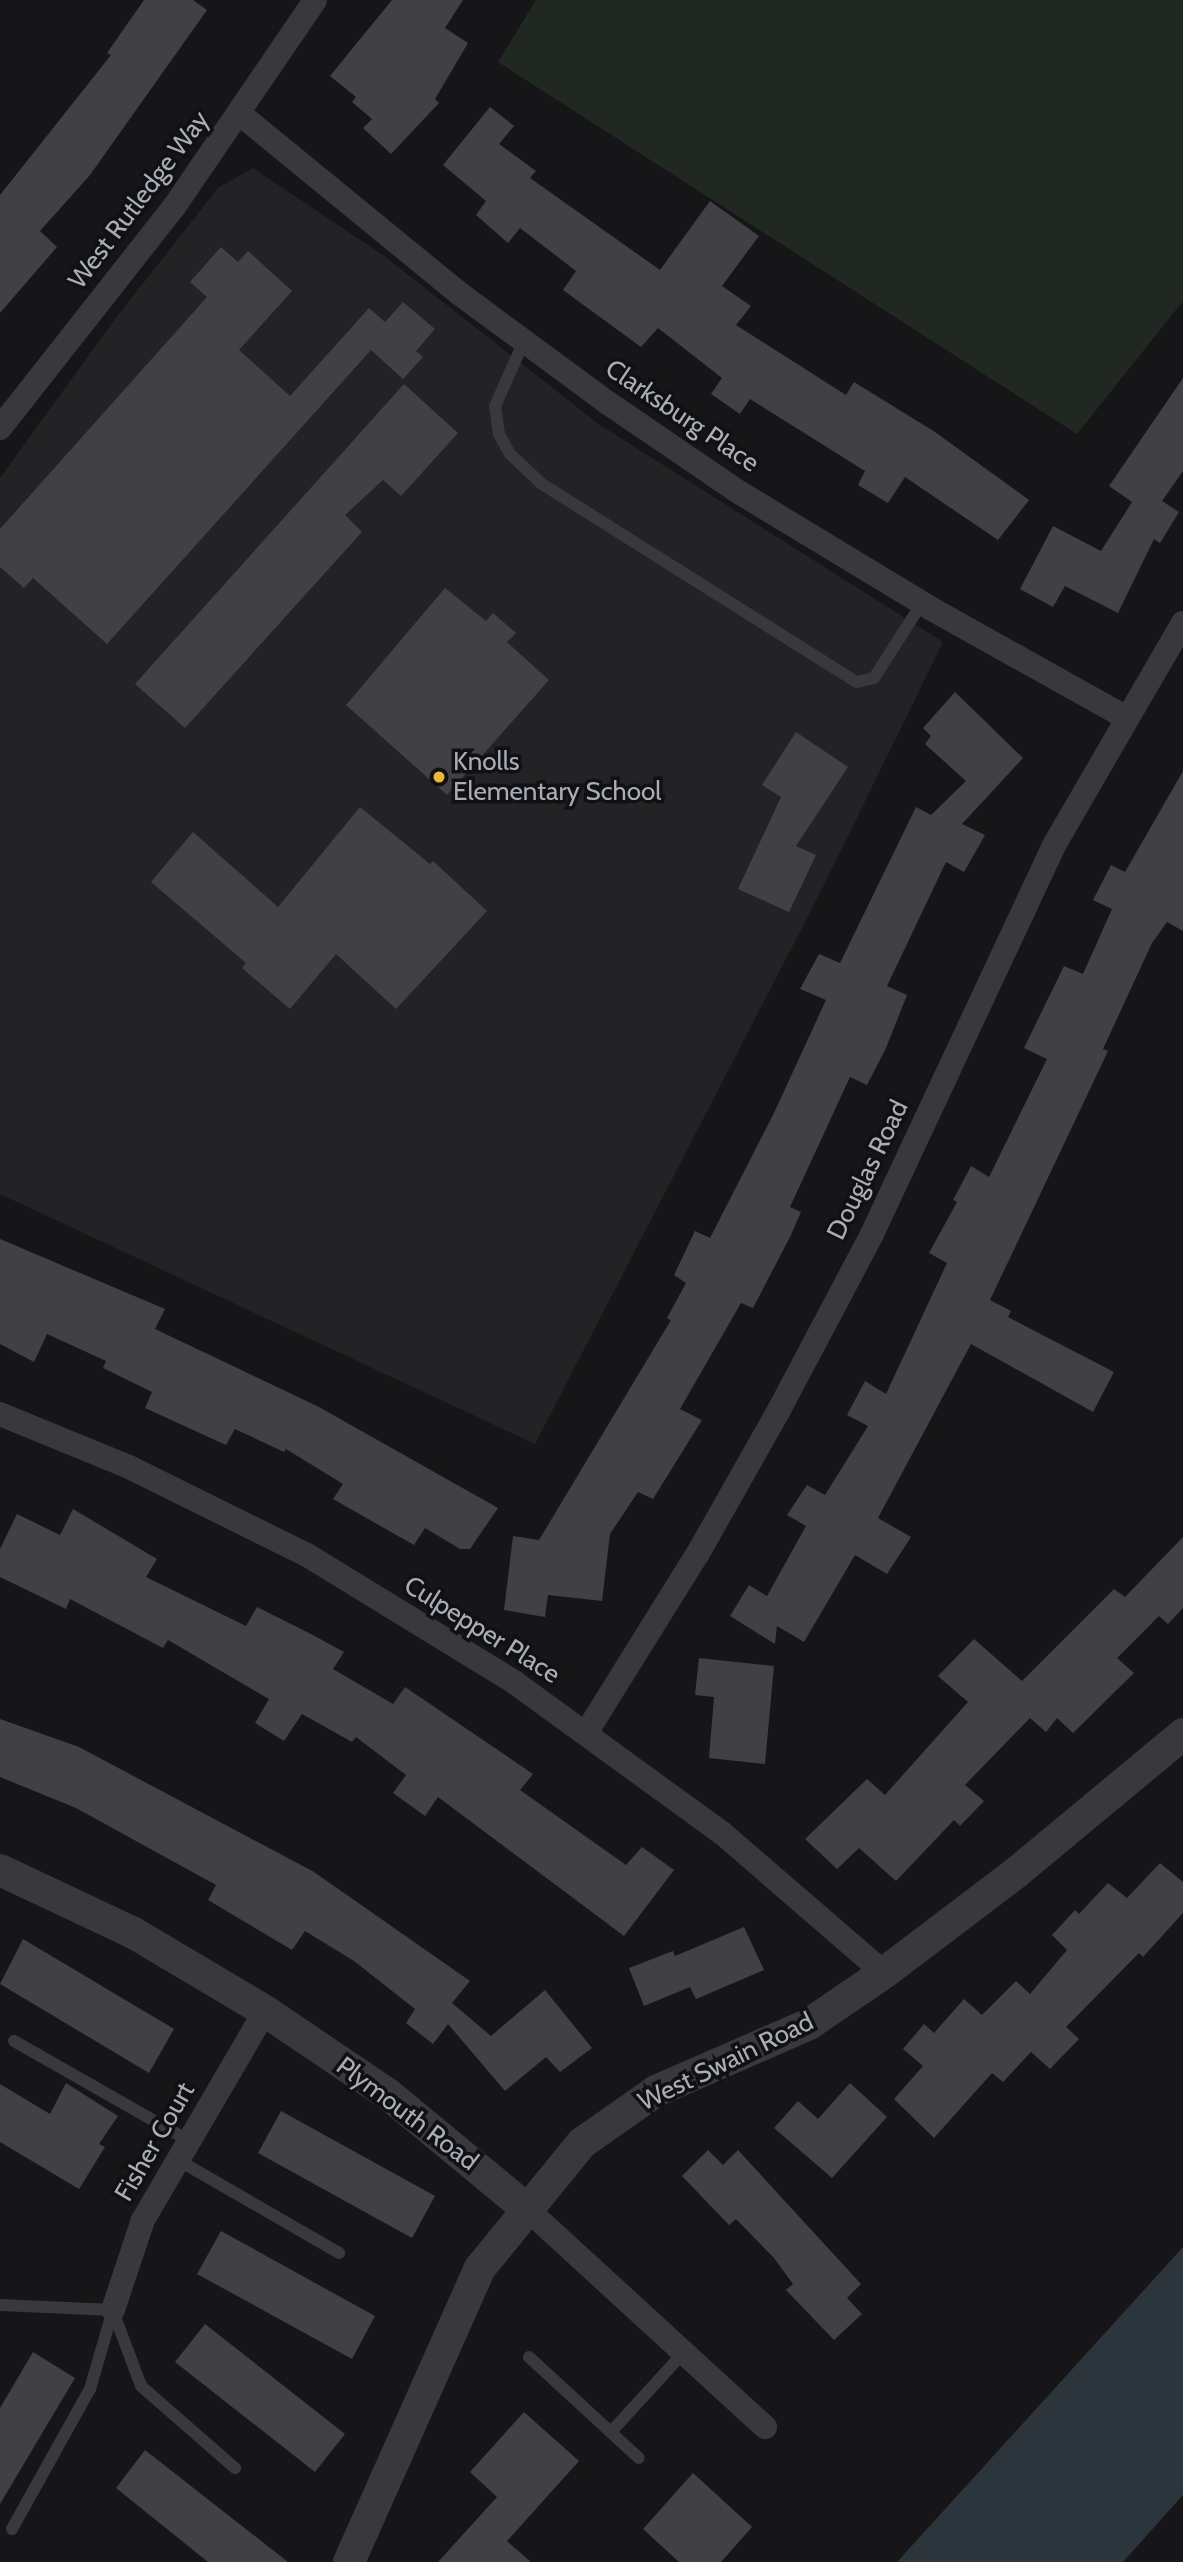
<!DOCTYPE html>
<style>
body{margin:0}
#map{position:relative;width:1183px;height:2562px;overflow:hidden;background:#161618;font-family:Cabin,sans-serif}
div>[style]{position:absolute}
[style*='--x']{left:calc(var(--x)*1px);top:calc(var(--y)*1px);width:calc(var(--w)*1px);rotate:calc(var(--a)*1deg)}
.built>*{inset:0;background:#232225}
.green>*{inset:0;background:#212822}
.water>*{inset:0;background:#2d353c}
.building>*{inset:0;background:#414145}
.service>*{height:12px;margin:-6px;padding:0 6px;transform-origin:6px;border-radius:6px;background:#38383d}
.minor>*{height:24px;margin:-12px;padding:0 12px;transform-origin:12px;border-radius:12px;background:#38383d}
.tertiary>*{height:32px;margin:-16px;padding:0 16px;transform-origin:16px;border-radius:16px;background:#38383d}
.dots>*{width:19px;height:19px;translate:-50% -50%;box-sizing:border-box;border:4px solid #111113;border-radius:50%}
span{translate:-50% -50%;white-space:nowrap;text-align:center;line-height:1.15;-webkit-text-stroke:7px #111113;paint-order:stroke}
.street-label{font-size:26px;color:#a9adb8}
.poi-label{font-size:26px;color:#a9adb8}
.left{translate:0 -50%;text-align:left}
</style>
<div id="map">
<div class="built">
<i style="clip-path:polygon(253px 168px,383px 255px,600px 425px,943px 642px,821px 891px,535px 1444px,0 1194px,0 478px,115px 319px,218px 188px)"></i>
</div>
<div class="green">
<i style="clip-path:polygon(536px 0,1183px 0,1183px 301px,1077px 434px,498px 62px)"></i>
</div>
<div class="water">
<i style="clip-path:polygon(1183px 2247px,1183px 2495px,1123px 2562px,897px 2562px)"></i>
</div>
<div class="building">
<i style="clip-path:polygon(144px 0,193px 0,207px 10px,90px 175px,40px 231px,57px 247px,0 313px,0 195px,111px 55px,107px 53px)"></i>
<i style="clip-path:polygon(392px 0,463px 0,445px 28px,468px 43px,435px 99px,439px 103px,391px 154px,363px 128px,372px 119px,352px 102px,356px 97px,330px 76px)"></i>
<i style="clip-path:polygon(490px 107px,514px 126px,499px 144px,536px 171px,530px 178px,660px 270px,710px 201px,759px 236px,722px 286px,751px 306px,736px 325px,846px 395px,854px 382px,935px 432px,1029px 500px,998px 540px,905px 477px,888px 503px,858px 485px,865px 471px,750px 399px,740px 414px,711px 394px,722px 378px,658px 328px,641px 347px,563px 290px,576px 271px,520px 228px,508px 243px,476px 215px,486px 201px,443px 165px)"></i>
<i style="clip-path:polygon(221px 247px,238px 262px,248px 251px,292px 291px,239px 350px,290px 396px,369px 308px,385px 322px,403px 302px,435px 329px,416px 351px,423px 357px,403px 379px,371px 350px,107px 644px,33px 578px,24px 588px,0 567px,0 529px,207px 297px,190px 282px)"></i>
<i style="clip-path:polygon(1183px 378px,1183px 471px,1162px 501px,1179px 512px,1160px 543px,1154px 539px,1118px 613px,1065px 586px,1053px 607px,1020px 589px,1053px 526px,1101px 551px,1132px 502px,1109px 486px)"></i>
<i style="clip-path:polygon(404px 384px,458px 433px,401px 496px,383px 480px,345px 515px,362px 532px,185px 728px,135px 684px)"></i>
<i style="clip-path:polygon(445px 588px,486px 621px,493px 613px,516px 633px,507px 642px,549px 680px,447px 795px,346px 705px)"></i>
<i style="clip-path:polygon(955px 692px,1023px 758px,962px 824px,985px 835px,964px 872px,946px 862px,887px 986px,907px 995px,886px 1048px,867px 1085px,850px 1077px,790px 1207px,801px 1212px,790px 1237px,753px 1308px,741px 1303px,680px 1409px,702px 1420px,653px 1499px,638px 1492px,610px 1534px,602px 1601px,548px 1595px,545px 1617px,504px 1610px,513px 1536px,539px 1540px,671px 1320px,667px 1318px,686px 1283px,674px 1275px,695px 1231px,710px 1238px,774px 1113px,826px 1000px,800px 989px,819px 954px,840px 963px,916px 807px,931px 815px,966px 781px,925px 744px,931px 736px,923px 728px)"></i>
<i style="clip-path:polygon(796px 732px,848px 767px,796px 846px,816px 855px,789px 912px,738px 889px,781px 797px,762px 785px)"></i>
<i style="clip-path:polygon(1183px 771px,1183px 931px,1167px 922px,1152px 943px,1103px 1049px,1108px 1051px,990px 1300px,1011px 1311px,1008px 1317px,1114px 1372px,1093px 1412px,971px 1344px,878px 1518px,911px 1537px,887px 1574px,855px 1555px,804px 1642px,777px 1626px,775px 1644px,730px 1616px,749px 1585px,767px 1596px,806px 1526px,787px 1515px,807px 1485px,825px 1495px,868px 1426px,847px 1415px,865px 1381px,886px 1394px,947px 1263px,929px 1253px,957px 1202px,953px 1200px,971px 1166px,989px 1177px,1047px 1059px,1024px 1048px,1064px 966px,1083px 974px,1112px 909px,1093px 900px,1111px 865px,1125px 872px)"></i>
<i style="clip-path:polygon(360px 807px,430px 864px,433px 861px,487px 911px,396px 1009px,336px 954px,290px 1009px,242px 968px,246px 963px,151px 882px,193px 832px,278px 907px)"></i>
<i style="clip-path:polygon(0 1239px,165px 1309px,155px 1329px,319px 1407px,498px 1508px,470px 1549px,460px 1549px,425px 1528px,414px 1545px,333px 1499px,343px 1484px,286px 1449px,284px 1452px,235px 1429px,226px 1445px,145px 1408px,152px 1392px,103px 1368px,106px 1361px,47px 1334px,34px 1362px,0 1344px)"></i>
<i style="clip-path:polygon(73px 1509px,157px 1559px,146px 1577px,246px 1626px,257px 1607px,309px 1633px,344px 1652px,333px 1669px,393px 1704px,405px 1687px,533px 1774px,520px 1790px,626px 1865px,642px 1847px,674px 1870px,624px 1936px,438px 1797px,425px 1816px,393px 1793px,406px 1775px,356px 1737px,352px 1742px,302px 1714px,284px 1741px,255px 1723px,269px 1699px,168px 1640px,163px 1648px,70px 1599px,66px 1609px,0 1577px,0 1549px,17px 1514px,60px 1535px)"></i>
<i style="clip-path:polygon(1183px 1537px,1183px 1608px,1168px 1624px,1159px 1616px,1117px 1658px,1134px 1673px,1073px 1733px,1057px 1718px,1046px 1732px,1030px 1718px,965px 1785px,984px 1801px,960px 1826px,954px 1820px,896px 1881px,859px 1848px,837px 1869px,805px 1839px,867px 1779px,885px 1795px,968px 1702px,938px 1676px,974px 1639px,1022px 1681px,1114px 1589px,1125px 1597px)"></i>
<i style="clip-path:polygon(699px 1658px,774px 1666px,765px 1764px,709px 1758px,714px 1697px,695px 1695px)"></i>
<i style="clip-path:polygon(0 1719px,79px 1747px,314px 1872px,470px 1981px,452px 2003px,491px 2036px,545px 1990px,592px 2048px,560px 2072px,546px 2057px,505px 2091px,448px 2024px,433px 2044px,406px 2023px,415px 2009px,354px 1961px,305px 1931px,292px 1950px,208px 1900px,216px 1885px,76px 1808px,0 1777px)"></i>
<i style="clip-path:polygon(1160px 1863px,1183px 1882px,1183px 1913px,1143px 1957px,1139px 1953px,1066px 2027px,1079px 2039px,1050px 2069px,1031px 2052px,1003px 2082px,992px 2073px,934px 2138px,894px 2099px,923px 2066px,903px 2049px,924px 2024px,934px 2033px,964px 1999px,982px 2015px,1016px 1981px,1030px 1994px,1067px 1950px,1052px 1935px,1075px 1910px,1079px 1914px,1108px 1883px,1127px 1898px)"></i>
<i style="clip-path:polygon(744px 1927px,764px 1970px,696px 1999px,690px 1987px,644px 2006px,629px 1968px,673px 1951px,675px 1956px)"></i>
<i style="clip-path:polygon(23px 1939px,174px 2029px,149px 2073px,0 1984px)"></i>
<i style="clip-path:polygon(66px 2083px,118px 2116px,99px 2144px,105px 2147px,79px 2189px,0 2142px,0 2084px,50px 2114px)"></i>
<i style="clip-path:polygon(850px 2083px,887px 2117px,832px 2178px,774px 2128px,798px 2101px,818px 2119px)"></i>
<i style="clip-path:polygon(281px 2111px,435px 2196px,412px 2238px,258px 2153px)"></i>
<i style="clip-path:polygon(708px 2150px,723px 2165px,738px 2150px,861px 2284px,847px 2298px,862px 2314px,834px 2340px,786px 2290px,793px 2284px,774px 2258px,736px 2219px,729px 2225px,682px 2176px)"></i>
<i style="clip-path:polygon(221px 2231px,375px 2316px,352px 2359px,197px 2274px)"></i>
<i style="clip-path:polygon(205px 2324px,345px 2434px,315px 2472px,175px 2362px)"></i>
<i style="clip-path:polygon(33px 2352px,75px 2378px,0 2504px,0 2408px)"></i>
<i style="clip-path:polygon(524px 2412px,579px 2461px,507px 2541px,531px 2562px,438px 2562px,497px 2497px,470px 2472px)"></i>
<i style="clip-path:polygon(145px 2450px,288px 2562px,208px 2562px,116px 2488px)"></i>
<i style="clip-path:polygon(693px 2473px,752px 2527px,721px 2562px,679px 2562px,643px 2529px)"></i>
</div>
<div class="service">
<i style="--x:524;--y:341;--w:71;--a:114"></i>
<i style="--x:495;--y:406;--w:28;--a:82"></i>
<i style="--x:499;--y:434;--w:23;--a:61"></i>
<i style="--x:510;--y:454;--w:44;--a:43.2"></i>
<i style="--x:542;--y:484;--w:372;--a:32.2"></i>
<i style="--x:857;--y:682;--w:17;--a:-13"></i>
<i style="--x:874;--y:678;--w:89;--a:-57.4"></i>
<i style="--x:14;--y:2041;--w:202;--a:29.7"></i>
<i style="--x:178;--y:2160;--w:186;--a:30"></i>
<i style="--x:0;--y:2305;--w:113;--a:2.5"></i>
<i style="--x:113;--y:2311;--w:80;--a:69.5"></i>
<i style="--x:141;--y:2386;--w:125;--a:41.1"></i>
<i style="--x:529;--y:2357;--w:149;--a:42.6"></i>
<i style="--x:611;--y:2432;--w:108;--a:-47.6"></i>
<i style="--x:12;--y:2529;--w:160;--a:-60.9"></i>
<i style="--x:90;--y:2389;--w:82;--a:-73.8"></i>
</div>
<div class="minor">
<i style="--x:240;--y:114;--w:284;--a:39.3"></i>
<i style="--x:460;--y:294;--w:184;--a:36.4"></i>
<i style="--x:608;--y:403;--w:156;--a:34.3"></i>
<i style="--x:737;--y:491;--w:226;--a:31.2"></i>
<i style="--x:930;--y:608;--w:223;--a:29.2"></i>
<i style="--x:0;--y:428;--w:281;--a:-51.8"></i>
<i style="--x:174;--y:207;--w:250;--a:-55.7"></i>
<i style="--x:0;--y:1414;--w:139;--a:22.3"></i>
<i style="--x:129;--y:1467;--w:199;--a:26.3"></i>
<i style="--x:307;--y:1555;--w:243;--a:31.5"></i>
<i style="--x:514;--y:1682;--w:257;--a:36"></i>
<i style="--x:722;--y:1833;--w:214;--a:40.8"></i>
<i style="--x:586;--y:1733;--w:210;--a:-58.1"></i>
<i style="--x:697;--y:1555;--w:167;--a:-60.5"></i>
<i style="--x:779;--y:1410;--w:199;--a:-62.1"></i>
<i style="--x:872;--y:1234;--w:427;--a:-64.9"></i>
<i style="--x:1053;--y:847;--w:259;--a:-59.9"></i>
<i style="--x:527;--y:2209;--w:323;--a:42.5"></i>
<i style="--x:113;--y:2310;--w:95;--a:-71.6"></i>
<i style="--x:143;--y:2220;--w:242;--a:-59.7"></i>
</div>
<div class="tertiary">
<i style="--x:0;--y:1870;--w:146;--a:25.2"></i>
<i style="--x:132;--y:1932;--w:155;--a:30.7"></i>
<i style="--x:265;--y:2011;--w:150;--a:34.1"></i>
<i style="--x:389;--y:2095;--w:179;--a:39.6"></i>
<i style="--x:349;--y:2562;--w:322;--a:-66"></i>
<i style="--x:480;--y:2268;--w:161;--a:-50.8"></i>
<i style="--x:582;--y:2143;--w:90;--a:-35.1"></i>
<i style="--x:656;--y:2091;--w:167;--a:-23.6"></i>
<i style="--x:809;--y:2024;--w:91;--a:-34.2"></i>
<i style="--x:884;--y:1973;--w:167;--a:-37.2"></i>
<i style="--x:1017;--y:1872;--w:216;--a:-39.7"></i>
</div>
<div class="dots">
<i style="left:439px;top:777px;background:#ebb63c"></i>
</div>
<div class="street-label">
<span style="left:139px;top:200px;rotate:-53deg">West Rutledge Way</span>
<span style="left:682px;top:416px;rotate:34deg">Clarksburg Place</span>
<span style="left:868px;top:1170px;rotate:-64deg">Douglas Road</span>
<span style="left:482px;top:1630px;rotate:32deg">Culpepper Place</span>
<span style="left:726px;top:2062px;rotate:-26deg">West Swain Road</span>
<span style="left:407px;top:2114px;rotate:37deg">Plymouth Road</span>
<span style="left:155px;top:2142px;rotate:-60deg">Fisher Court</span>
</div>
<div class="poi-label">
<span class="left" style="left:453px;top:777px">Knolls<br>Elementary School</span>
</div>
</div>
